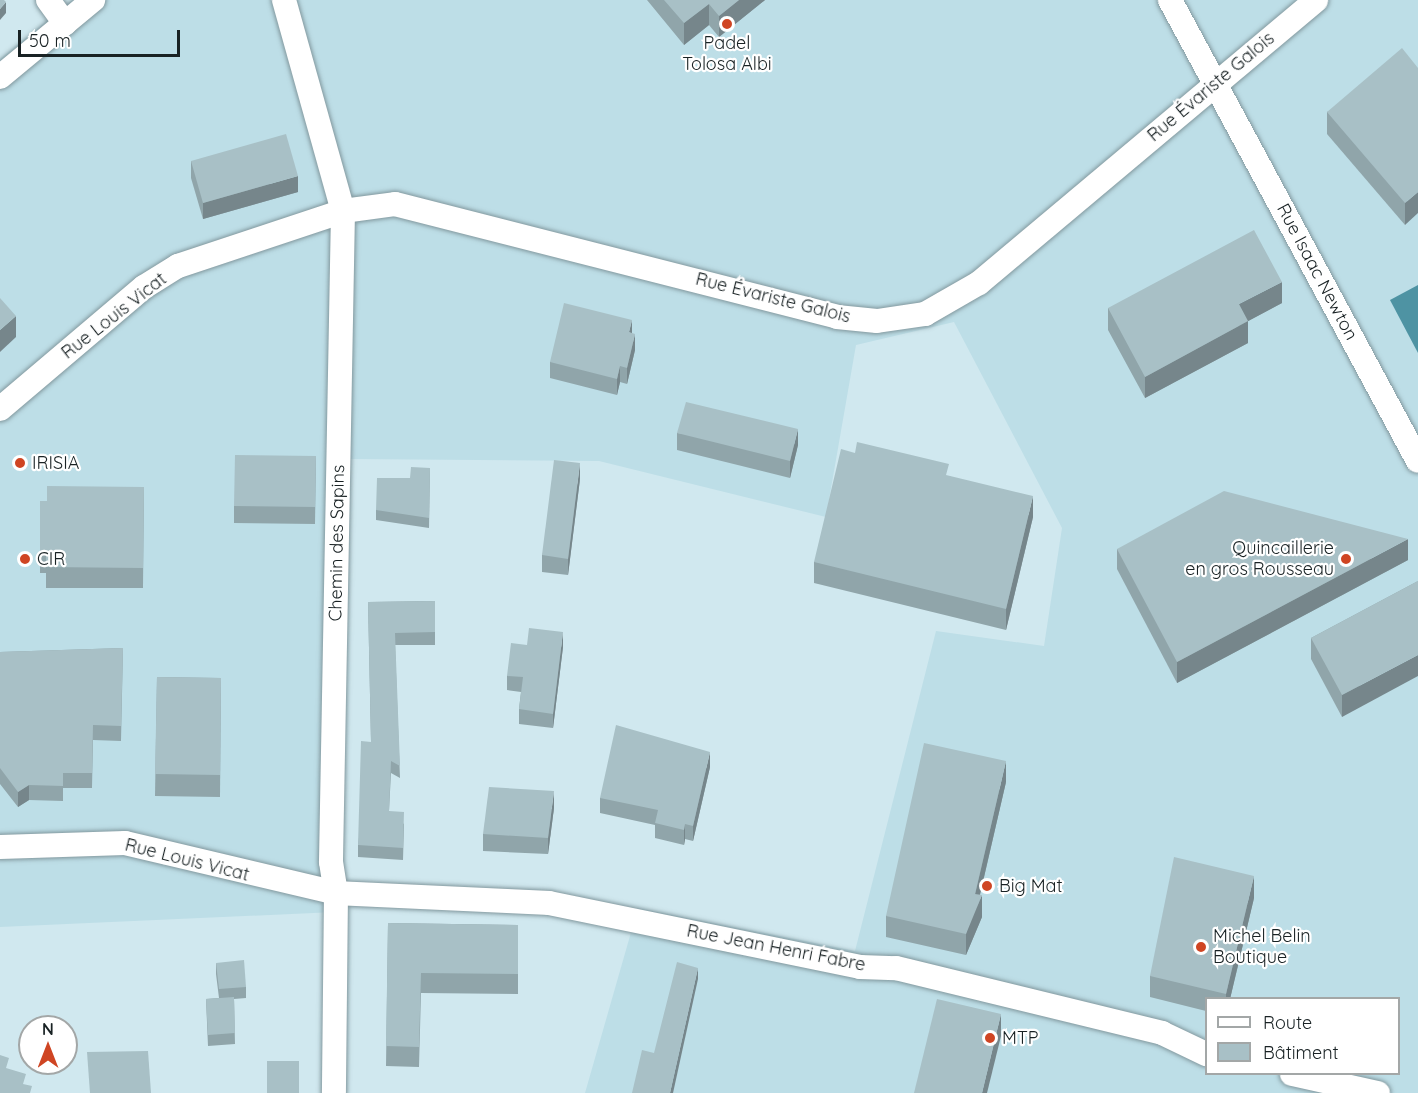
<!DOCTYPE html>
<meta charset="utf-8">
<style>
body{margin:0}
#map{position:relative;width:1418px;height:1093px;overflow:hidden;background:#d0e8ef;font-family:Quicksand,sans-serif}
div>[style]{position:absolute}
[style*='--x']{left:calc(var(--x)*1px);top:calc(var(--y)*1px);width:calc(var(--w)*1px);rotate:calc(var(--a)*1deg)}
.built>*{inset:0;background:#bddee7}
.water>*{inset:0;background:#4e93a3}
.roads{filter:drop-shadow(0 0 2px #82989e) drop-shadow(0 0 2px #82989e)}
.street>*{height:24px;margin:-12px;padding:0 12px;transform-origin:12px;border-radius:12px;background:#fff}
.wall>*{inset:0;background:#90a5aa}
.shaded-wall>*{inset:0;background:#76868b}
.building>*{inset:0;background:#a8c0c6}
.dots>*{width:16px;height:16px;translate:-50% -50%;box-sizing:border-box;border:3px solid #fff;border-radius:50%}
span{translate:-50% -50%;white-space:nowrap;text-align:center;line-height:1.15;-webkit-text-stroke:4.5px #fff;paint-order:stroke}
.poi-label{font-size:18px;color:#192224}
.left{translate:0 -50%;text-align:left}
.right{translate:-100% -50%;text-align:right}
.street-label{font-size:18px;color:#192224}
.legend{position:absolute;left:1205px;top:997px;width:195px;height:78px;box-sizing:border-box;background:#fff;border:2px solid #a3a7a7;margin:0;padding:8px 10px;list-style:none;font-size:18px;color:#192224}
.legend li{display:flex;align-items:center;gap:12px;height:30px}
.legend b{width:30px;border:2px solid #a3a7a7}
.north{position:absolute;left:18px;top:1015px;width:60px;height:60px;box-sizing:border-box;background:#fff;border:2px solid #a3a7a7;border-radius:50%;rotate:0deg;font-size:16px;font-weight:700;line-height:24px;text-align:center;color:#192224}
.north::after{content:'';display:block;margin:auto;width:21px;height:27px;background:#cf4523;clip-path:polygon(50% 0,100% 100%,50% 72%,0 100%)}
.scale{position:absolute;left:18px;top:30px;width:162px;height:27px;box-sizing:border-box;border:3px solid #192224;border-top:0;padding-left:8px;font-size:18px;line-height:21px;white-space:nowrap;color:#192224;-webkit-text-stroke:4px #fff;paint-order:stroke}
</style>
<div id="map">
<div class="built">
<i style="clip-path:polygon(evenodd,72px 0,1418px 0,1418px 1093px,585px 1093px,638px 908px,855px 951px,936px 631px,1044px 646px,1062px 528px,954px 322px,856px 345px,826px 517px,599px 461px,349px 459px,335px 912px,0 927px,0 59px,72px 0,1206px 998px,1398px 998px,1398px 1074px,1206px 1074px,1206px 998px)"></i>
</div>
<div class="water">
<i style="clip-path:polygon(1418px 285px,1418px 353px,1390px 300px)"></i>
</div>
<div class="roads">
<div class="street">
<i style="--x:48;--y:0;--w:29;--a:54"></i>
<i style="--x:284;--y:0;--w:219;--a:74.4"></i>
<i style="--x:343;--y:211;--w:651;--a:91.06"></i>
<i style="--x:331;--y:862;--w:31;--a:81"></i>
<i style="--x:336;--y:893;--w:200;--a:90.6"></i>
<i style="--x:1170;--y:0;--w:523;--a:61.72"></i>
<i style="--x:0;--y:77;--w:121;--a:-39.6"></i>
<i style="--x:0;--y:409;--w:189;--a:-40.3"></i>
<i style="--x:144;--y:287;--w:40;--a:-32"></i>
<i style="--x:178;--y:266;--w:174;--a:-18.4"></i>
<i style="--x:343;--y:211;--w:52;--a:-7.7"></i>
<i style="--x:395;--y:204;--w:456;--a:14.3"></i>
<i style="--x:837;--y:317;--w:40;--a:5.7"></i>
<i style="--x:877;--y:321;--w:49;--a:-8.3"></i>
<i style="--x:925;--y:314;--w:62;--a:-29.9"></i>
<i style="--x:979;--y:283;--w:440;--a:-40"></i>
<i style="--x:0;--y:847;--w:125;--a:-1.8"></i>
<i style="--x:125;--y:843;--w:217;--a:13.3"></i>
<i style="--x:336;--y:893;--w:213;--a:2.7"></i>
<i style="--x:549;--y:903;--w:318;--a:11.6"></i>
<i style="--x:860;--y:967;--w:36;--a:2"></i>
<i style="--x:896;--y:968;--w:274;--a:13.7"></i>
<i style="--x:1162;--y:1033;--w:49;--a:25.5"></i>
<i style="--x:1292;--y:1074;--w:88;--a:12.5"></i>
</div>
</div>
<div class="wall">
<i style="clip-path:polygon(647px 0,765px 0,719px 37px,709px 25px,684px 45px)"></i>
<i style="clip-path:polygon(1418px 68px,1405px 225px,1327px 134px,1327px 112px)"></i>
<i style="clip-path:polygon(191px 161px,298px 192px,203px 219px,191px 178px)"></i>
<i style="clip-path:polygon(1282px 303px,1248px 321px,1248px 343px,1145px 398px,1108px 330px,1108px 308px)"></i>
<i style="clip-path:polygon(632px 333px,635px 350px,627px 384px,620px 382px,617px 395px,550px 378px,550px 362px)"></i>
<i style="clip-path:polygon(677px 433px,798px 445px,790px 478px,677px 450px)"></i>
<i style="clip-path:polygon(316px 456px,315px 524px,234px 523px,234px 506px)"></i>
<i style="clip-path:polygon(430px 468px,429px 528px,376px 520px,376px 510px)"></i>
<i style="clip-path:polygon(949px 476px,1033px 517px,1006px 630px,814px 583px,814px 562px)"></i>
<i style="clip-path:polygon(580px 479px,568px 575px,542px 572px,542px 555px)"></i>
<i style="clip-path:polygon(144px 487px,143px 588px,46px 588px,46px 573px,40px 573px,40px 501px,47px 501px)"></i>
<i style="clip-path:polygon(1117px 549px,1408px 560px,1177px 683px,1117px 569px)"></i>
<i style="clip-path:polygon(1418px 581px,1342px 717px,1311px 659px,1311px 638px)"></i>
<i style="clip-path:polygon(435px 601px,435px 645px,395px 645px,400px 778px,391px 773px,389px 811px,404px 824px,403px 860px,358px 857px,358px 845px,371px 742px,368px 602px)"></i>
<i style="clip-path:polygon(527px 645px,563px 647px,553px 728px,519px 724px,519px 709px,521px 692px,507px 690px,507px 676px)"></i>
<i style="clip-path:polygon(123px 648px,121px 741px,93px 740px,92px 788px,63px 788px,63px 801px,29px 800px,18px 807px,0 784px,0 652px)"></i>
<i style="clip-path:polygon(157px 677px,221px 678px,220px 797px,155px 796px)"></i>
<i style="clip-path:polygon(710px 767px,693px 841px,685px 839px,684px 845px,655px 838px,655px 825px,600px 813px,600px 798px)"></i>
<i style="clip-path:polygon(1006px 782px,980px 895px,982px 917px,966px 955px,886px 937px,886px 916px)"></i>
<i style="clip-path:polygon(554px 808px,548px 854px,483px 851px,483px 834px)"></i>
<i style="clip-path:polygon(1254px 898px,1230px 999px,1206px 999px,1206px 1011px,1150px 997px,1150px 976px)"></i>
<i style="clip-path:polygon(388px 923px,518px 925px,518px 994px,421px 993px,419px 1067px,386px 1066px)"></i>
<i style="clip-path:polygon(216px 963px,246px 987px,246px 998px,234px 999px,235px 1044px,208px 1046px,206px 999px,219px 998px,216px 974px)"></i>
</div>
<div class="shaded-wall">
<i style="clip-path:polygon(739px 0,765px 0,719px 37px,719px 16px)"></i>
<i style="clip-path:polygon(6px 2px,6px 13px,0 20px,0 9px)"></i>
<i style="clip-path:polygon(709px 4px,709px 25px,684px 45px,684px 23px)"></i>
<i style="clip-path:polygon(298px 176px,298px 192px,203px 219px,203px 203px)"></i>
<i style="clip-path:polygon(1418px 192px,1418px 213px,1405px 225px,1405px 203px)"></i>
<i style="clip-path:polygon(1282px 282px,1282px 303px,1239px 326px,1239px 304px)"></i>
<i style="clip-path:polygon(16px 316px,16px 337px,0 352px,0 330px)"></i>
<i style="clip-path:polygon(632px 320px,632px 336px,629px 332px)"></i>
<i style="clip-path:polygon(1248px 321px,1248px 343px,1145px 398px,1145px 377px)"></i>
<i style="clip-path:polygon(635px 334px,635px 350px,627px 384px,627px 368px)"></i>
<i style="clip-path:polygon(620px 366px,620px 382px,617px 395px,617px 379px)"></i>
<i style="clip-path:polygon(798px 429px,798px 445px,790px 478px,790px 461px)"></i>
<i style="clip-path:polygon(580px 463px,580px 479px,568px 575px,568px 559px)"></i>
<i style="clip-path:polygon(1033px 496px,1033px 517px,1006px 630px,1006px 609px)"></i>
<i style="clip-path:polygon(1408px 539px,1408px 560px,1177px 683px,1177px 662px)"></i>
<i style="clip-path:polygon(563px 632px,563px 647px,553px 728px,553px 714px)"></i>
<i style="clip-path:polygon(1418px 655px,1418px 676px,1342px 717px,1342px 695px)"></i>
<i style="clip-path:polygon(710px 752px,710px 767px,693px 841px,693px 826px)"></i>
<i style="clip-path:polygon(1006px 761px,1006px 782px,977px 907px,982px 895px,982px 917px,966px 955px,966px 934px)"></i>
<i style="clip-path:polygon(29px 785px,29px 800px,18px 807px,18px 792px)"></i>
<i style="clip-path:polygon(554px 791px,554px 808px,548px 854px,548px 838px)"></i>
<i style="clip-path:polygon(685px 824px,685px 839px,684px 845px,684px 830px)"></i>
<i style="clip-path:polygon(1254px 876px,1254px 898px,1230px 999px,1226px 999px,1226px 994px)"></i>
<i style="clip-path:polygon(698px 968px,698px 979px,673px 1093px,670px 1093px)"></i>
<i style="clip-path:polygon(1001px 1014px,1001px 1036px,987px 1093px,982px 1093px)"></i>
</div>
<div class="building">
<i style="clip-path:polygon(0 0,4px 0,6px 2px,0 9px)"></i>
<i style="clip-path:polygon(664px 0,739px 0,719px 16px,709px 4px,684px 23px)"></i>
<i style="clip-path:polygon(1402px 48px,1418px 68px,1418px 192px,1405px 203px,1327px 112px)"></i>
<i style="clip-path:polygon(286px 134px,298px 176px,203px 203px,191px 161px)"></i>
<i style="clip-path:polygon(1254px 230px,1282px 282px,1239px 304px,1248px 321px,1145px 377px,1108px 308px)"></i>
<i style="clip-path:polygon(0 298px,16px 316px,0 330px)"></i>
<i style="clip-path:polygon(564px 303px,632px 320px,629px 332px,635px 334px,627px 368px,620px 366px,617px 379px,550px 362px)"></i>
<i style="clip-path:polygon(686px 402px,798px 429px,790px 461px,677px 433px)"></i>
<i style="clip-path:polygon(857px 442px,949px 464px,946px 475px,1033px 496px,1006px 609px,814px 562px,841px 449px,855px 453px)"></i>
<i style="clip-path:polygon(235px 455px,316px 456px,315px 507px,234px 506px)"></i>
<i style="clip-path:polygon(554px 460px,580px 463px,568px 559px,542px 555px)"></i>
<i style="clip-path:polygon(411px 467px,430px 468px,429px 518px,376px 510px,377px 478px,410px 478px)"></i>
<i style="clip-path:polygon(47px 486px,144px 487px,143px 568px,46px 567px,46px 552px,40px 552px,40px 501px,47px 501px)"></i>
<i style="clip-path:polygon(1224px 491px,1408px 539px,1177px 662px,1117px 549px)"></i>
<i style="clip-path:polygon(1418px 581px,1418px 655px,1342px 695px,1311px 638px)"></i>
<i style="clip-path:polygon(435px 601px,435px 632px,395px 633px,400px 766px,391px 761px,389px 811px,404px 812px,403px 848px,358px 845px,361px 741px,371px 742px,368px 602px)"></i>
<i style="clip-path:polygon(529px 628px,563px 632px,553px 714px,519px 709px,523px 677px,507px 676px,511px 643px,527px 645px)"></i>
<i style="clip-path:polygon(123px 648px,121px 726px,93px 725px,92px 773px,63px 773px,63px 786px,29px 785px,18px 792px,0 768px,0 652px)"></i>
<i style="clip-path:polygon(157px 677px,221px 678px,220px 775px,155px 774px)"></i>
<i style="clip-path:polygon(616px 725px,710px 752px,693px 826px,685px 824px,684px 830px,655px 823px,658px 810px,600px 798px)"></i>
<i style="clip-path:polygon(924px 743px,1006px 761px,975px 894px,982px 895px,966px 934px,886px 916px)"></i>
<i style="clip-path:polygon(489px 787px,554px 791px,548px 838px,483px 834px)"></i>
<i style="clip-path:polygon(1174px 857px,1254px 876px,1226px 994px,1150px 976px)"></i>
<i style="clip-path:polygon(388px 923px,518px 925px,518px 974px,421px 973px,419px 1047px,386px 1046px)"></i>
<i style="clip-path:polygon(244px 960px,246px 987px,219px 989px,216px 963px)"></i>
<i style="clip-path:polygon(677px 962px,698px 968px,670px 1093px,632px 1093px,642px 1050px,654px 1053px)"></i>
<i style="clip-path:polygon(234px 997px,235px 1033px,208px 1035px,206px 999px)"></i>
<i style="clip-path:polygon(937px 999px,1001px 1014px,982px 1093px,914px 1093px)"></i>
<i style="clip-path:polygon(148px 1051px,151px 1093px,90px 1093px,87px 1052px)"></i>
<i style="clip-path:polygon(0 1055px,9px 1058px,6px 1068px,26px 1074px,23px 1084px,32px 1086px,30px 1093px,0 1093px)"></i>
<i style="clip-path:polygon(267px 1061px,299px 1061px,299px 1093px,267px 1093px)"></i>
</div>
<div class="dots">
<i style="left:727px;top:24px;background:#cf4523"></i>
<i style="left:20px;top:463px;background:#cf4523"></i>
<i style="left:25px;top:559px;background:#cf4523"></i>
<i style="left:1346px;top:559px;background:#cf4523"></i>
<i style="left:987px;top:886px;background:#cf4523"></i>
<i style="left:1201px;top:947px;background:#cf4523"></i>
<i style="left:990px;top:1038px;background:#cf4523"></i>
</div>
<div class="poi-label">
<span style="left:727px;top:54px">Padel<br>Tolosa Albi</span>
<span class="left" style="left:32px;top:463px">IRISIA</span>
<span class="right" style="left:1334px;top:559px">Quincaillerie<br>en gros Rousseau</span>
<span class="left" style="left:37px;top:559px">CIR</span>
<span class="left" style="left:999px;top:886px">Big Mat</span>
<span class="left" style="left:1213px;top:947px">Michel Belin<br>Boutique</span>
<span class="left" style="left:1002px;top:1038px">MTP</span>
</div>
<div class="street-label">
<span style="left:1211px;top:87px;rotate:-40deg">Rue Évariste Galois</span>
<span style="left:1317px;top:272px;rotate:62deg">Rue Isaac Newton</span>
<span style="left:773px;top:298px;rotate:14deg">Rue Évariste Galois</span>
<span style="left:114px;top:316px;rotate:-38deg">Rue Louis Vicat</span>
<span style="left:337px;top:543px;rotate:-89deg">Chemin des Sapins</span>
<span style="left:187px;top:860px;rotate:14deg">Rue Louis Vicat</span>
<span style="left:776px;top:948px;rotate:11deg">Rue Jean Henri Fabre</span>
</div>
<ul class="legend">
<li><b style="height:8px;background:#fff"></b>Route</li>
<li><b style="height:16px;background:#a8c0c6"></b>Bâtiment</li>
</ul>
<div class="north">N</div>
<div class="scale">50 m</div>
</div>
